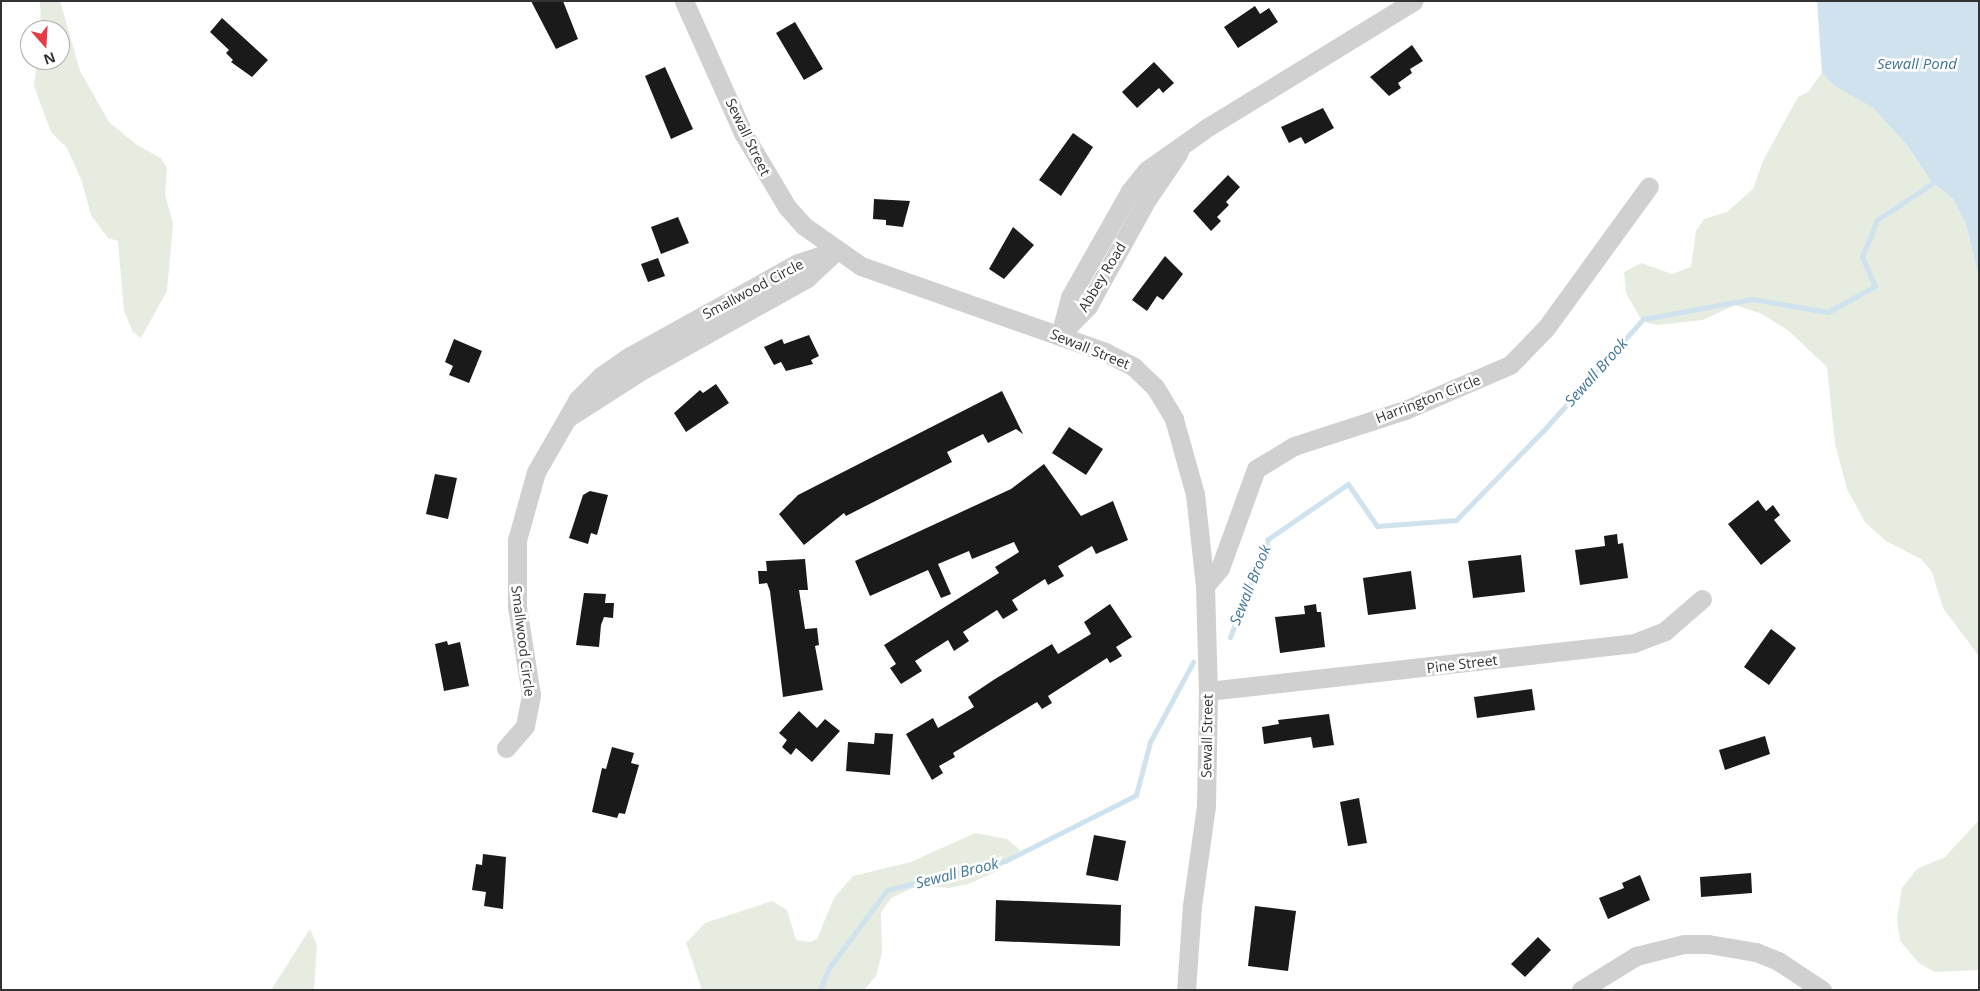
<!DOCTYPE html>
<style>
body{margin:0}
#map{position:relative;width:1980px;height:991px;overflow:hidden;background:#fff;font-family:"Open Sans",sans-serif}
div>[style]{position:absolute}
[style*='--x']{left:calc(var(--x)*1px);top:calc(var(--y)*1px);width:calc(var(--w)*1px);rotate:calc(var(--a)*1deg)}
.green>*{inset:0;background:#e6ecdf}
.water>*{inset:0;background:#cfe2ee}
.stream>*{height:5px;margin:-2.5px;padding:0 2.5px;transform-origin:2.5px;border-radius:2.5px;background:#cfe2ee}
.building>*{inset:0;background:#1a1a1a}
.minor>*{height:19px;margin:-9.5px;padding:0 9.5px;transform-origin:9.5px;border-radius:9.5px;background:#d0d0d0}
span{translate:-50% -50%;white-space:nowrap;text-align:center;line-height:1.15;-webkit-text-stroke:5px #fff;paint-order:stroke}
.street-label{font-size:14px;color:#333}
.water-label{font-size:15px;color:#3f7597;font-style:italic}
.frame{position:absolute;inset:0;border:2px solid #333;pointer-events:none}
.north{position:absolute;left:20px;top:20px;width:50px;height:50px;box-sizing:border-box;background:#fff;border:1px solid #adadad;border-radius:50%;rotate:161deg;font-size:14px;font-weight:700;line-height:20px;text-align:center;color:#333}
.north::after{content:'';display:block;margin:auto;width:18px;height:22px;background:#e63946;clip-path:polygon(50% 0,100% 100%,50% 72%,0 100%)}
</style>
<div id="map">
<div class="green">
<i style="clip-path:polygon(40px 1px,60px 1px,80px 71px,109px 122px,137px 145px,161px 158px,167px 168px,165px 194px,173px 224px,167px 291px,141px 338px,133px 332px,124px 311px,118px 241px,108px 238px,91px 215px,81px 179px,67px 148px,51px 132px,34px 86px,37px 60px,60px 60px,60px 30px,41px 30px)"></i>
<i style="clip-path:polygon(1822px 73px,1833px 85px,1873px 108px,1906px 144px,1931px 181px,1953px 199px,1966px 224px,1979px 278px,1979px 656px,1943px 608px,1932px 572px,1921px 559px,1886px 541px,1865px 522px,1847px 489px,1835px 443px,1827px 367px,1789px 331px,1762px 314px,1735px 305px,1703px 320px,1657px 325px,1642px 321px,1626px 293px,1624px 272px,1641px 263px,1672px 274px,1691px 267px,1696px 231px,1704px 219px,1727px 212px,1753px 189px,1763px 161px,1798px 97px,1808px 92px)"></i>
<i style="clip-path:polygon(1979px 820px,1979px 970px,1935px 972px,1919px 963px,1900px 941px,1897px 919px,1902px 888px,1917px 869px,1945px 857px)"></i>
<i style="clip-path:polygon(975px 833px,1007px 839px,1020px 850px,993px 873px,968px 884px,949px 888px,919px 885px,891px 898px,881px 913px,882px 952px,876px 976px,864px 990px,702px 990px,686px 943px,705px 923px,772px 901px,787px 910px,796px 940px,810px 942px,817px 939px,834px 898px,853px 876px,911px 862px)"></i>
<i style="clip-path:polygon(310px 929px,317px 945px,314px 990px,271px 990px)"></i>
</div>
<div class="water">
<i style="clip-path:polygon(1817px 1px,1979px 1px,1979px 278px,1966px 224px,1953px 199px,1931px 181px,1906px 144px,1873px 108px,1833px 85px,1822px 73px)"></i>
</div>
<div class="stream">
<i style="--x:1230;--y:637;--w:105;--a:-68.8"></i>
<i style="--x:1268;--y:539;--w:97;--a:-34.5"></i>
<i style="--x:1348;--y:484;--w:51;--a:55.4"></i>
<i style="--x:1377;--y:526;--w:79;--a:-4.3"></i>
<i style="--x:1456;--y:520;--w:124;--a:-45.7"></i>
<i style="--x:1543;--y:431;--w:150;--a:-48.2"></i>
<i style="--x:1643;--y:319;--w:111;--a:-10.4"></i>
<i style="--x:1752;--y:299;--w:77;--a:9.7"></i>
<i style="--x:1828;--y:312;--w:54;--a:-29"></i>
<i style="--x:1875;--y:286;--w:32;--a:-114"></i>
<i style="--x:1862;--y:257;--w:40;--a:-68"></i>
<i style="--x:1877;--y:220;--w:72;--a:-33.7"></i>
<i style="--x:820;--y:990;--w:24;--a:-68"></i>
<i style="--x:829;--y:968;--w:97;--a:-53.4"></i>
<i style="--x:887;--y:890;--w:122;--a:-13.8"></i>
<i style="--x:1005;--y:861;--w:147;--a:-26.7"></i>
<i style="--x:1136;--y:795;--w:55;--a:-75.2"></i>
<i style="--x:1150;--y:742;--w:91;--a:-61.7"></i>
</div>
<div class="building">
<i style="clip-path:polygon(531px 1px,563px 1px,578px 39px,556px 49px)"></i>
<i style="clip-path:polygon(1255px 6px,1260px 14px,1269px 8px,1278px 22px,1238px 48px,1224px 27px)"></i>
<i style="clip-path:polygon(222px 18px,268px 60px,252px 77px,231px 62px,233px 60px,226px 53px,229px 50px,210px 32px)"></i>
<i style="clip-path:polygon(795px 22px,823px 69px,804px 80px,776px 33px)"></i>
<i style="clip-path:polygon(1412px 45px,1423px 61px,1410px 69px,1412px 73px,1398px 83px,1401px 88px,1389px 96px,1370px 77px)"></i>
<i style="clip-path:polygon(1154px 62px,1174px 83px,1163px 93px,1159px 88px,1137px 108px,1122px 92px)"></i>
<i style="clip-path:polygon(665px 67px,693px 129px,671px 139px,645px 76px)"></i>
<i style="clip-path:polygon(1323px 108px,1334px 128px,1305px 144px,1301px 137px,1289px 143px,1281px 127px)"></i>
<i style="clip-path:polygon(1073px 133px,1093px 147px,1061px 196px,1039px 180px)"></i>
<i style="clip-path:polygon(1228px 175px,1240px 187px,1226px 202px,1229px 205px,1217px 217px,1221px 221px,1211px 231px,1193px 211px)"></i>
<i style="clip-path:polygon(874px 199px,910px 201px,903px 227px,886px 225px,886px 220px,873px 219px)"></i>
<i style="clip-path:polygon(678px 217px,689px 243px,661px 254px,651px 227px)"></i>
<i style="clip-path:polygon(1013px 227px,1034px 245px,1004px 279px,989px 269px)"></i>
<i style="clip-path:polygon(1165px 256px,1183px 274px,1163px 300px,1157px 296px,1147px 311px,1132px 300px)"></i>
<i style="clip-path:polygon(658px 258px,665px 276px,648px 282px,641px 264px)"></i>
<i style="clip-path:polygon(809px 335px,819px 356px,811px 360px,813px 364px,786px 371px,781px 362px,774px 365px,764px 347px,782px 339px,784px 344px)"></i>
<i style="clip-path:polygon(454px 339px,482px 351px,469px 383px,449px 375px,453px 366px,445px 362px)"></i>
<i style="clip-path:polygon(716px 384px,729px 403px,686px 432px,674px 413px,700px 390px,703px 393px)"></i>
<i style="clip-path:polygon(1002px 391px,1023px 434px,1016px 429px,988px 443px,983px 434px,947px 452px,952px 462px,846px 516px,844px 513px,804px 545px,779px 514px,798px 495px)"></i>
<i style="clip-path:polygon(1069px 427px,1103px 449px,1086px 475px,1052px 453px)"></i>
<i style="clip-path:polygon(1044px 464px,1081px 516px,1113px 501px,1128px 540px,1096px 554px,1092px 546px,1058px 566px,1064px 576px,1048px 585px,1045px 579px,1012px 600px,1018px 610px,1003px 619px,997px 610px,963px 632px,969px 641px,954px 651px,948px 640px,915px 661px,922px 671px,901px 684px,890px 668px,896px 664px,884px 645px,999px 573px,995px 567px,1019px 552px,1014px 542px,972px 559px,969px 551px,938px 564px,951px 594px,941px 598px,928px 570px,870px 596px,855px 561px,1011px 489px)"></i>
<i style="clip-path:polygon(435px 474px,457px 478px,448px 519px,426px 514px)"></i>
<i style="clip-path:polygon(590px 491px,608px 495px,597px 535px,591px 533px,588px 544px,569px 538px,583px 495px)"></i>
<i style="clip-path:polygon(1758px 500px,1766px 511px,1773px 505px,1780px 515px,1774px 520px,1791px 541px,1761px 565px,1728px 524px)"></i>
<i style="clip-path:polygon(1617px 534px,1618px 544px,1623px 543px,1628px 578px,1580px 585px,1575px 550px,1605px 546px,1604px 536px)"></i>
<i style="clip-path:polygon(1521px 555px,1525px 592px,1473px 598px,1468px 561px)"></i>
<i style="clip-path:polygon(805px 559px,808px 590px,799px 590px,805px 629px,817px 628px,819px 645px,815px 646px,823px 690px,783px 697px,770px 591px,767px 583px,759px 584px,758px 571px,767px 571px,766px 561px)"></i>
<i style="clip-path:polygon(1411px 571px,1416px 609px,1368px 615px,1363px 578px)"></i>
<i style="clip-path:polygon(584px 593px,606px 594px,605px 603px,614px 603px,613px 618px,604px 617px,601px 625px,599px 647px,576px 645px)"></i>
<i style="clip-path:polygon(1110px 604px,1132px 637px,1116px 647px,1122px 656px,1110px 663px,1107px 658px,1048px 696px,1052px 703px,1042px 709px,1037px 702px,953px 753px,955px 757px,939px 766px,943px 773px,932px 780px,906px 734px,933px 718px,938px 728px,974px 707px,968px 697px,995px 679px,1052px 644px,1058px 654px,1091px 634px,1084px 622px)"></i>
<i style="clip-path:polygon(1316px 604px,1317px 612px,1321px 612px,1325px 647px,1280px 653px,1275px 617px,1305px 614px,1304px 606px)"></i>
<i style="clip-path:polygon(1771px 629px,1796px 648px,1769px 685px,1744px 667px)"></i>
<i style="clip-path:polygon(447px 641px,448px 645px,460px 642px,469px 686px,444px 691px,435px 644px)"></i>
<i style="clip-path:polygon(1532px 689px,1535px 710px,1477px 718px,1474px 697px)"></i>
<i style="clip-path:polygon(799px 711px,817px 728px,825px 719px,840px 731px,812px 762px,796px 748px,791px 755px,782px 747px,787px 740px,779px 733px)"></i>
<i style="clip-path:polygon(1329px 714px,1334px 745px,1313px 748px,1311px 737px,1264px 744px,1262px 727px,1279px 724px,1278px 720px)"></i>
<i style="clip-path:polygon(875px 733px,893px 734px,890px 775px,846px 771px,848px 742px,874px 744px)"></i>
<i style="clip-path:polygon(1765px 736px,1770px 754px,1725px 770px,1719px 750px)"></i>
<i style="clip-path:polygon(612px 747px,634px 753px,631px 763px,639px 765px,625px 814px,619px 813px,617px 818px,592px 812px,602px 768px,606px 769px)"></i>
<i style="clip-path:polygon(1359px 798px,1367px 843px,1348px 846px,1340px 802px)"></i>
<i style="clip-path:polygon(1094px 835px,1126px 841px,1118px 881px,1086px 875px)"></i>
<i style="clip-path:polygon(483px 854px,506px 857px,503px 909px,484px 906px,486px 892px,472px 890px,476px 864px,482px 865px)"></i>
<i style="clip-path:polygon(1751px 873px,1752px 893px,1701px 897px,1700px 877px)"></i>
<i style="clip-path:polygon(1640px 875px,1650px 900px,1608px 919px,1599px 898px,1624px 888px,1622px 883px)"></i>
<i style="clip-path:polygon(996px 900px,1121px 905px,1120px 946px,995px 941px)"></i>
<i style="clip-path:polygon(1255px 906px,1296px 911px,1288px 971px,1248px 966px)"></i>
<i style="clip-path:polygon(1538px 937px,1551px 950px,1525px 977px,1511px 964px)"></i>
</div>
<div class="minor">
<i style="--x:684;--y:1;--w:145;--a:65.9"></i>
<i style="--x:743;--y:133;--w:86;--a:59.3"></i>
<i style="--x:787;--y:207;--w:25;--a:48"></i>
<i style="--x:804;--y:226;--w:70;--a:35.1"></i>
<i style="--x:861;--y:266;--w:259;--a:19.4"></i>
<i style="--x:1105;--y:352;--w:33;--a:27"></i>
<i style="--x:1134;--y:367;--w:29;--a:44"></i>
<i style="--x:1155;--y:387;--w:37;--a:59"></i>
<i style="--x:1174;--y:419;--w:78;--a:74.4"></i>
<i style="--x:1195;--y:494;--w:93;--a:83.8"></i>
<i style="--x:1205;--y:586;--w:105;--a:88.4"></i>
<i style="--x:1208;--y:691;--w:115;--a:91"></i>
<i style="--x:1206;--y:806;--w:100;--a:98"></i>
<i style="--x:1192;--y:905;--w:85;--a:94"></i>
<i style="--x:1061;--y:334;--w:39;--a:-46"></i>
<i style="--x:1088;--y:306;--w:120;--a:-61.1"></i>
<i style="--x:1146;--y:201;--w:59;--a:-56"></i>
<i style="--x:1060;--y:335;--w:39;--a:-75"></i>
<i style="--x:1070;--y:297;--w:122;--a:-60.5"></i>
<i style="--x:1130;--y:191;--w:27;--a:-51"></i>
<i style="--x:1147;--y:170;--w:75;--a:-35.2"></i>
<i style="--x:1208;--y:127;--w:241;--a:-31.5"></i>
<i style="--x:569;--y:417;--w:83;--a:-32.7"></i>
<i style="--x:639;--y:372;--w:193;--a:-29.2"></i>
<i style="--x:807;--y:278;--w:34;--a:-43"></i>
<i style="--x:1205;--y:586;--w:23;--a:-50"></i>
<i style="--x:1220;--y:568;--w:105;--a:-70"></i>
<i style="--x:1256;--y:469;--w:44;--a:-31.2"></i>
<i style="--x:1294;--y:446;--w:117;--a:-18"></i>
<i style="--x:1405;--y:410;--w:114;--a:-23.2"></i>
<i style="--x:1510;--y:365;--w:52;--a:-45.8"></i>
<i style="--x:1546;--y:328;--w:175;--a:-54"></i>
<i style="--x:1208;--y:691;--w:429;--a:-6.4"></i>
<i style="--x:1634;--y:643;--w:33;--a:-21"></i>
<i style="--x:1665;--y:631;--w:49;--a:-40.9"></i>
<i style="--x:506;--y:748;--w:29;--a:-49"></i>
<i style="--x:525;--y:726;--w:32;--a:-79"></i>
<i style="--x:531;--y:695;--w:89;--a:-99"></i>
<i style="--x:517;--y:607;--w:67;--a:-90"></i>
<i style="--x:517;--y:540;--w:71;--a:-74.4"></i>
<i style="--x:536;--y:472;--w:84;--a:-60.1"></i>
<i style="--x:578;--y:399;--w:33;--a:-45"></i>
<i style="--x:601;--y:376;--w:35;--a:-35"></i>
<i style="--x:630;--y:356;--w:192;--a:-29"></i>
<i style="--x:798;--y:263;--w:40;--a:-18"></i>
<i style="--x:1581;--y:990;--w:65;--a:-31.7"></i>
<i style="--x:1636;--y:956;--w:49;--a:-14"></i>
<i style="--x:1684;--y:944;--w:24;--a:0"></i>
<i style="--x:1708;--y:944;--w:49;--a:9.5"></i>
<i style="--x:1756;--y:952;--w:24;--a:22"></i>
<i style="--x:1778;--y:961;--w:53;--a:33.4"></i>
</div>
<div class="street-label">
<span style="left:748px;top:137px;rotate:64deg">Sewall Street</span>
<span style="left:1102px;top:277px;rotate:-59deg">Abbey Road</span>
<span style="left:753px;top:289px;rotate:-28deg">Smallwood Circle</span>
<span style="left:1090px;top:349px;rotate:22deg">Sewall Street</span>
<span style="left:1428px;top:399px;rotate:-21deg">Harrington Circle</span>
<span style="left:523px;top:641px;rotate:83deg">Smallwood Circle</span>
<span style="left:1462px;top:664px;rotate:-7deg">Pine Street</span>
<span style="left:1207px;top:736px;rotate:-89deg">Sewall Street</span>
</div>
<div class="water-label">
<span style="left:1917px;top:64px">Sewall Pond</span>
<span style="left:1596px;top:372px;rotate:-48deg">Sewall Brook</span>
<span style="left:1250px;top:585px;rotate:-68deg">Sewall Brook</span>
<span style="left:957px;top:873px;rotate:-14deg">Sewall Brook</span>
</div>
<div class="frame"></div>
<div class="north">N</div>
</div>
